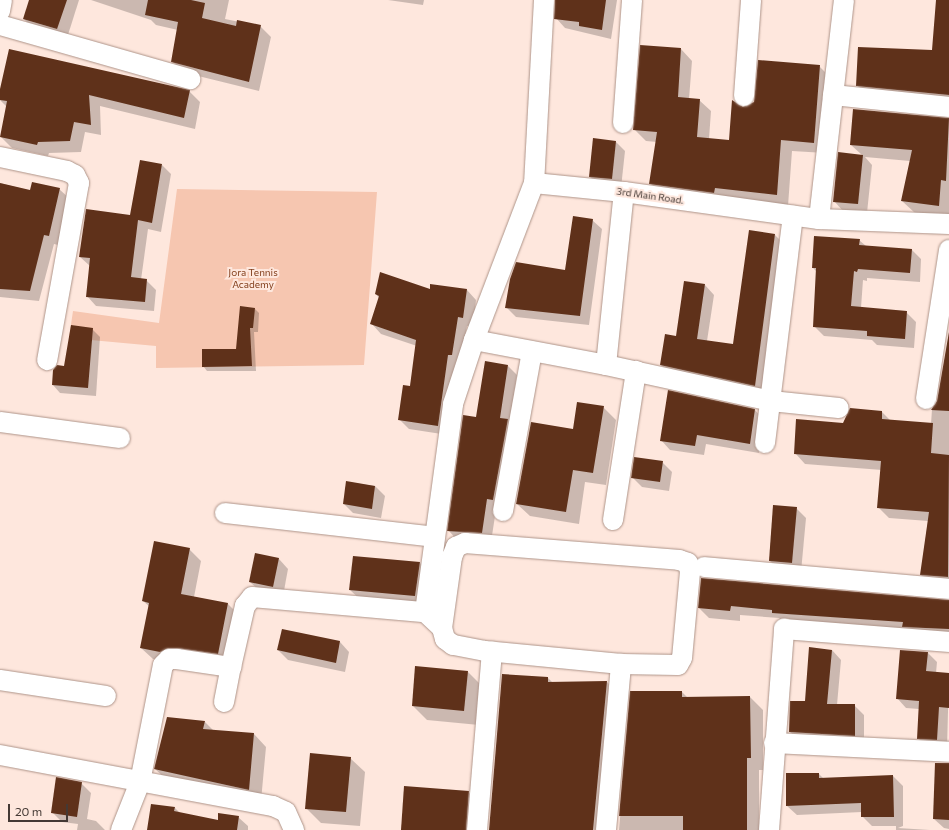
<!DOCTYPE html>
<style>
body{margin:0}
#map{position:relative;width:949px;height:830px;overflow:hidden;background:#fee7dd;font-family:Commissioner,sans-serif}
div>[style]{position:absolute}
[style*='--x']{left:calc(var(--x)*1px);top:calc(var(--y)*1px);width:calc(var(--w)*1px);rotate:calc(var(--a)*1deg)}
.green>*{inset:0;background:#f6c6b0}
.shadow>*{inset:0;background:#0003}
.building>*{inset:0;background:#5f311a}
.roads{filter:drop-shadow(0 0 1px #ae9489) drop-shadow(0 0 1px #ae9489)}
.street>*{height:20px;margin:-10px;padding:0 10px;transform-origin:10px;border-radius:10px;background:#fff}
span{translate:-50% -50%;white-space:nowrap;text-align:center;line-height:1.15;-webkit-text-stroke:4px #fee7dd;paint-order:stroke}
.street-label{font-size:10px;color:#443934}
.park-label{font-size:10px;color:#823e1b}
.scale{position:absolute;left:8px;top:804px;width:60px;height:18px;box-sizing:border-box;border:2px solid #443934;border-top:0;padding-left:5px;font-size:12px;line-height:14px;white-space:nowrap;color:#443934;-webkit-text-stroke:3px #fee7dd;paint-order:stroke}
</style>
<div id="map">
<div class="green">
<i style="clip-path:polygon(177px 189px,377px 192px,364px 365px,156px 368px,156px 346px,69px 338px,73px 311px,159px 323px)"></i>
</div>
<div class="shadow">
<i style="clip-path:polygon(30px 0,79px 0,67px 38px,33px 29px,24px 19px)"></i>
<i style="clip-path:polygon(91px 0,229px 0,225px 19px,260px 26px,271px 37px,259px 91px,182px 72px,172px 61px,178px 30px,156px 25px,151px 20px)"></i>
<i style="clip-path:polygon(388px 0,424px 0,423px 5px)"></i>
<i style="clip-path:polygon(556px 0,617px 0,611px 39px,565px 28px,556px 18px)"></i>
<i style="clip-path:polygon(949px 7px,949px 104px,866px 95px,857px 85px,933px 51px)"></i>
<i style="clip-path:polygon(681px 49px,692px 61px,689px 99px,699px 100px,711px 111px,709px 139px,730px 141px,743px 109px,819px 66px,831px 78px,825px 153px,792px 151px,788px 206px,662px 195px,650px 183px,657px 142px,646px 141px,634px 129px)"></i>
<i style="clip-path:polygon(189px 91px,200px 102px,195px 129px,100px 106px,101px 135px,85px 132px,81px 152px,49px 153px,48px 156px,12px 148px,1px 137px,7px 107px,0 100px,0 94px)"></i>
<i style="clip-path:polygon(854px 110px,949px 118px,949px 218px,915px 213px,902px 201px,910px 161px,865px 157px,872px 165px,867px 213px,843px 211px,834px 201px,862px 155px,851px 145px)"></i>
<i style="clip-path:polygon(616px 142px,625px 151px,621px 188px,599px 186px,590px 177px)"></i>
<i style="clip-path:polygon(162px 165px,171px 174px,161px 232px,148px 229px,141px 280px,146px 280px,156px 290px,154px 311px,96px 306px,87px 296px,90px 266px,80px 257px,131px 216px)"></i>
<i style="clip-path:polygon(0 183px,31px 191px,59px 189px,69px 198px,58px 245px,54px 244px,39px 301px,0 297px)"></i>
<i style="clip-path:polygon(592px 220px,602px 229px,589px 325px,516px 317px,506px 307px,566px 271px)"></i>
<i style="clip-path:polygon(775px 235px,784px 244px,764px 395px,671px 374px,661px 365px,705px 285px,714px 295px,707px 341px,734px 345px)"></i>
<i style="clip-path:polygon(859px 240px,866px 246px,912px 250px,921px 259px,920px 282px,867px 278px,867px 281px,863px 280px,861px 308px,906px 312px,916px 322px,914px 348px,877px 345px,872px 340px,824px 336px,814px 326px,817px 272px,813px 268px)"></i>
<i style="clip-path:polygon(467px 290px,476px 300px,473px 327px,467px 326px,448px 435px,409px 429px,399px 419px,410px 387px,417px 346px,381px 334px,372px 324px,379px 298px,376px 294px)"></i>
<i style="clip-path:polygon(255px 309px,259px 313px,258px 332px,254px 332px,256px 371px,207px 371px,203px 366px,237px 349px)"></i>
<i style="clip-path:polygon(92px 329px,100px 337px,96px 396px,60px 393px,53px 385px)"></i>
<i style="clip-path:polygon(949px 332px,949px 587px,932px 585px,921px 575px,928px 521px,889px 518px,878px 507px,882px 470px,805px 464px,795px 453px,844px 424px,882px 412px,891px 421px,931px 424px,932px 409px,938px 401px)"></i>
<i style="clip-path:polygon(508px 366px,517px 375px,491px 542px,458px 541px,449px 531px,477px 418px)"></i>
<i style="clip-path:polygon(603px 407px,616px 420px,606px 485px,585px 482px,579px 524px,530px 516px,517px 504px,573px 430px)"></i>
<i style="clip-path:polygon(755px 410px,764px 420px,759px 453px,706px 444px,704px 455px,670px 450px,661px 440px)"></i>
<i style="clip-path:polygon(662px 462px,672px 472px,669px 491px,642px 487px,632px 477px)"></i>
<i style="clip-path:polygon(347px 482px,375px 486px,385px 496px,381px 518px,353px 513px,344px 504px)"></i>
<i style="clip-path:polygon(796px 508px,806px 518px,801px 572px,779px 570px,770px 561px)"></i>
<i style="clip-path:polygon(189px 549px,201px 561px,194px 597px,228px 604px,240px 616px,230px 665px,172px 663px,153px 659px,141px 648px,150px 607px,143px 601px)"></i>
<i style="clip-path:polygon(279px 559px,288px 569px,283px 596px,260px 591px,250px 582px)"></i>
<i style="clip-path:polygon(420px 563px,434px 577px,430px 610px,365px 604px,350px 590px)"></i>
<i style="clip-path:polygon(702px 579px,949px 600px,949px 638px,783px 622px,779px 618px,740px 615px,740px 621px,709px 618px,699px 608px)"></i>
<i style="clip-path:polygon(282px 630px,340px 642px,349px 652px,345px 672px,288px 660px,278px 650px)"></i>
<i style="clip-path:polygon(832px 650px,841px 660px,837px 705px,854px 705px,864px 715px,864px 745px,800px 741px,790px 732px)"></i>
<i style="clip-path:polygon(928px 653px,937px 662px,936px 673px,949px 674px,947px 749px,928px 748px,918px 738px,919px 709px,906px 708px,897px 698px)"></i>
<i style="clip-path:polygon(468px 672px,482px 686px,479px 725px,427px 720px,413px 706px)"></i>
<i style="clip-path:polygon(548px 678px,552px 682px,607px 682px,619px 694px,608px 830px,490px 830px)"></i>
<i style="clip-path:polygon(631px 692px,682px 692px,688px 698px,750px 697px,763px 710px,763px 770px,759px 770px,759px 830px,619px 830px)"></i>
<i style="clip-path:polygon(205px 722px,214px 731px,254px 734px,266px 747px,261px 801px,168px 781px,155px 769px)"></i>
<i style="clip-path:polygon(350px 758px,365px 772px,360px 826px,321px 823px,306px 808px)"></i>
<i style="clip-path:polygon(819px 774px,824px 779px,893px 776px,903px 786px,903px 826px,898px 828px,930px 830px,896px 830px,896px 826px,872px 826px,862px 816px,862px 812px,797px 815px,787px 806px)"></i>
<i style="clip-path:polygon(949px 782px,949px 829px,944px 828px,934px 819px)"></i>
<i style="clip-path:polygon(81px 783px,91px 793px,87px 819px,96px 821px,105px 830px,77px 830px,78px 824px,62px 822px,52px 812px)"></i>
<i style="clip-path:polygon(468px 792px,481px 804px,480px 830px,402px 830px)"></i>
<i style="clip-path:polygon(175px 808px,180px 813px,218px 821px,238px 817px,248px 826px,248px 830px,148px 830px)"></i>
</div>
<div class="building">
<i style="clip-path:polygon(29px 0,67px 0,57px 29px,23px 19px)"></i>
<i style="clip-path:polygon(148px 0,191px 0,205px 3px,202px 18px,236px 26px,237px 20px,261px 25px,249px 82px,171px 62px,178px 22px,145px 15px)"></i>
<i style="clip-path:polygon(555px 0,606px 0,602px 30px,579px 26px,579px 22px,554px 19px)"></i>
<i style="clip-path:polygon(936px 0,949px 0,949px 95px,856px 86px,858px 47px,932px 50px)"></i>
<i style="clip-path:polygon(640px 45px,681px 48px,678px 97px,700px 99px,697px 137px,729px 140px,732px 100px,743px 107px,754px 102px,758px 60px,820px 65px,814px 143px,781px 140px,777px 195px,715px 188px,714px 193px,649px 184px,657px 132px,633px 130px)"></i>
<i style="clip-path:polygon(9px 49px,190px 90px,184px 118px,89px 95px,91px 125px,74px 122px,70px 141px,38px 142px,37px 145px,0 137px,7px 101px,0 100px,0 89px)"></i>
<i style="clip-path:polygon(853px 109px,949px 118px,946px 181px,941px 180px,939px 206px,901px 201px,912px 150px,850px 145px)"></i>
<i style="clip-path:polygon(593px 138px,616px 141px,612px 179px,589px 177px)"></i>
<i style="clip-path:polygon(838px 152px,863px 155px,858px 204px,833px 202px)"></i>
<i style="clip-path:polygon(140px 160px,162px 164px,152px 223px,138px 220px,131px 277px,147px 279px,145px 302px,86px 297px,90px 258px,79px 257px,86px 209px,130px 215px)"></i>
<i style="clip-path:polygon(32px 182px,60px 188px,49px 236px,44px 235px,30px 291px,0 289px,0 183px,30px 190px)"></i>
<i style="clip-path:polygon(573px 216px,593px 219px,580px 316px,505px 308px,510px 279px,516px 262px,565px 270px)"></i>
<i style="clip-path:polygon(749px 230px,775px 234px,755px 386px,660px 365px,665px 334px,676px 336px,684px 281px,705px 284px,697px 339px,733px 344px)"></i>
<i style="clip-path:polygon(814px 236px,860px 239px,859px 245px,912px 249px,910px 273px,858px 269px,857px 272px,854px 271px,851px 306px,907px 311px,905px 339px,867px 336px,867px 331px,813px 327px,816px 268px,812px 268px)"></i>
<i style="clip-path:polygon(380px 272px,430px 289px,430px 284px,467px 289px,463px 318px,458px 317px,452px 355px,448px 355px,438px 426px,398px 420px,403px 385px,410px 386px,416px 340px,370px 324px,379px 296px,375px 294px)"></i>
<i style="clip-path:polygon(240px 306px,255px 308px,253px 328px,250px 328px,252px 366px,202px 367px,202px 349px,236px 349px)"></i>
<i style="clip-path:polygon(71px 325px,93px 328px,88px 388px,52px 385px,53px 370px,57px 365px,64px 366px)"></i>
<i style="clip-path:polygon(949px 332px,949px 411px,931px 410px,937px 401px)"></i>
<i style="clip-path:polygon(485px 361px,508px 365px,500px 418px,508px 419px,493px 500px,487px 499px,482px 533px,447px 531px,463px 415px,476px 417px)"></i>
<i style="clip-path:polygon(668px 390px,755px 409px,750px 444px,697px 435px,695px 446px,660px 441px)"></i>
<i style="clip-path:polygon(577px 402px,604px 406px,593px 473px,573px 470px,566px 512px,516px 504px,531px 422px,573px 429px)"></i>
<i style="clip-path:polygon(850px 408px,882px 411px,882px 419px,933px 423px,931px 453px,949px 455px,948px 577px,920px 575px,929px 512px,877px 508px,881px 461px,794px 454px,796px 419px,843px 423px)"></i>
<i style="clip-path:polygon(634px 457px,663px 461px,660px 482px,631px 478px)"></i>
<i style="clip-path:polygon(346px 481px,375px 486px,372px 509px,343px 504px)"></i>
<i style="clip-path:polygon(773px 505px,797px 507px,792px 563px,769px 561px)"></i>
<i style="clip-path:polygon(154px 541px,190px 548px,181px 594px,228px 603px,218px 654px,177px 648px,168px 648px,160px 652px,140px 648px,149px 603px,142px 601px)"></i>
<i style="clip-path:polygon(255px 553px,279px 558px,273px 587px,249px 582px)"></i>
<i style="clip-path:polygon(353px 556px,420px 562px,415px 596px,349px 590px)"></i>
<i style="clip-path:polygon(701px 578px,949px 600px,949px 629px,902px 627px,903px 622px,772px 613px,772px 610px,731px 606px,730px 611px,698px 608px)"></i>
<i style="clip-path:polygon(282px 629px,340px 641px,336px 663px,277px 650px)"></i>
<i style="clip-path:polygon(809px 647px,832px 650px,827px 704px,855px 704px,855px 736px,789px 732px,790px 701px,805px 701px)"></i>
<i style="clip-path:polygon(900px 650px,928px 652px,926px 671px,949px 673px,949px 708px,939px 707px,937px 740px,917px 739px,919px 701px,896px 699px)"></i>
<i style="clip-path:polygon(415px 666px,468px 671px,464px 711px,412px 706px)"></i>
<i style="clip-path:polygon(502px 674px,548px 677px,548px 682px,607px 681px,593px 830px,489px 830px)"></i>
<i style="clip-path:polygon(630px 691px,682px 691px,682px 697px,750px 696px,751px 758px,747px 758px,747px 830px,683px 830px,683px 816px,619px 816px)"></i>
<i style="clip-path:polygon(167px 717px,205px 721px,203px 729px,254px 733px,249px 790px,154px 769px)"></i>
<i style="clip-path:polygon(310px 753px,351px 757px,346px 812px,305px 809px)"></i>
<i style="clip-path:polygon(935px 763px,949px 763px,949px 820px,933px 819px)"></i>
<i style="clip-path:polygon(786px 773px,819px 773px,819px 778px,893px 775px,894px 817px,861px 817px,861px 803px,786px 806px)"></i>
<i style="clip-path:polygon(56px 777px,82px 782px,77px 817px,51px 813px)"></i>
<i style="clip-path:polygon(404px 786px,469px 791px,466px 830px,401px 830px)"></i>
<i style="clip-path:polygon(151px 804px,175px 807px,174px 811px,218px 820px,218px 813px,239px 816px,237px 830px,147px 830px)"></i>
</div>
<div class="roads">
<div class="street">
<i style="--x:544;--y:0;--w:183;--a:93.1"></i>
<i style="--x:534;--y:183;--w:90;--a:5.7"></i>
<i style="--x:624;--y:192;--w:197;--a:7.9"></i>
<i style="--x:819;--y:219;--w:130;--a:2.2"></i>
<i style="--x:0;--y:11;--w:11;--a:-80"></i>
<i style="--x:0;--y:25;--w:198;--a:15.9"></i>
<i style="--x:833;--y:95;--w:117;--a:5.9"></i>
<i style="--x:744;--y:96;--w:96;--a:-85.8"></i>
<i style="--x:623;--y:123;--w:123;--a:-85.8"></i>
<i style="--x:0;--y:157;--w:68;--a:11.8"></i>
<i style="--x:67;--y:171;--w:9;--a:27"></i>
<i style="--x:75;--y:175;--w:9;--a:63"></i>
<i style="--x:79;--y:183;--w:180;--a:100.2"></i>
<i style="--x:819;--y:219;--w:220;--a:-83.5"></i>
<i style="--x:474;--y:340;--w:134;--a:10.7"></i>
<i style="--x:606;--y:365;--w:169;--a:12.3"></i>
<i style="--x:771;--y:401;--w:68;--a:5.9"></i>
<i style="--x:606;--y:365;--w:174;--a:-84.1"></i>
<i style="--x:926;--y:399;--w:151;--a:-81.2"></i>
<i style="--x:0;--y:422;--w:121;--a:7.6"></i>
<i style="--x:765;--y:443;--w:229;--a:-83"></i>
<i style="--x:503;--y:511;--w:162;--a:-79.7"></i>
<i style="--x:225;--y:513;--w:211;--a:6.5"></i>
<i style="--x:613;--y:520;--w:151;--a:-81.2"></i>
<i style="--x:704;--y:567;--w:246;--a:5.1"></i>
<i style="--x:425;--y:612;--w:210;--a:-82.3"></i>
<i style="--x:453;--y:404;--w:67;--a:-71.8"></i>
<i style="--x:474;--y:340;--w:168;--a:-69.1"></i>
<i style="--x:0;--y:680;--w:107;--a:8.6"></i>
<i style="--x:224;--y:702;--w:36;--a:-79"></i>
<i style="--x:774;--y:743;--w:175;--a:2.9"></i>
<i style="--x:0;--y:755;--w:278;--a:10.6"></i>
<i style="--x:273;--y:806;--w:14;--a:25"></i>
<i style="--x:286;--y:812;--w:20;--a:66"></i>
<i style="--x:121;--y:830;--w:52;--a:-68.4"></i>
<i style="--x:140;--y:782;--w:119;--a:-78.9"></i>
<i style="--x:163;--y:665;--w:8;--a:-45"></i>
<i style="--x:169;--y:659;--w:8;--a:0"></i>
<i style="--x:177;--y:659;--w:55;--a:8.4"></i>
<i style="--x:231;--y:667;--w:63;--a:-77.1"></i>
<i style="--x:245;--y:606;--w:11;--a:-52"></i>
<i style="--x:252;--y:597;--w:174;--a:5"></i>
<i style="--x:425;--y:612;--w:23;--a:43"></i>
<i style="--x:442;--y:628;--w:72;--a:-82"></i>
<i style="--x:452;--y:557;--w:11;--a:-68"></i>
<i style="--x:456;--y:547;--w:10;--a:-24"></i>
<i style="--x:465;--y:543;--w:215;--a:4.5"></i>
<i style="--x:679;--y:560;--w:9;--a:18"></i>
<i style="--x:688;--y:563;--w:9;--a:77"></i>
<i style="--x:690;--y:572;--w:86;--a:95.3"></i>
<i style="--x:682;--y:658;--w:8;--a:120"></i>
<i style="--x:678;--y:665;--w:57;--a:-179"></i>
<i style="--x:621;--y:664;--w:137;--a:-174.5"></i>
<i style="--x:485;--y:651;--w:33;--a:-169"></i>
<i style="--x:453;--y:645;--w:10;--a:-143"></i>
<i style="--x:445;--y:639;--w:11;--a:-105"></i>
<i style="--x:477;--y:830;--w:179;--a:-85.2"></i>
<i style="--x:606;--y:830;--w:167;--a:-84.8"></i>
<i style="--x:769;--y:830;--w:202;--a:-85.7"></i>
<i style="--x:784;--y:629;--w:166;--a:4.5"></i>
</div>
</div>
<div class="street-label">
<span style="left:650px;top:196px;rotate:8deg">3rd Main Road.</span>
</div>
<div class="park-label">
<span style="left:253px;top:278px">Jora Tennis<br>Academy</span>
</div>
<div class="scale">20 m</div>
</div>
